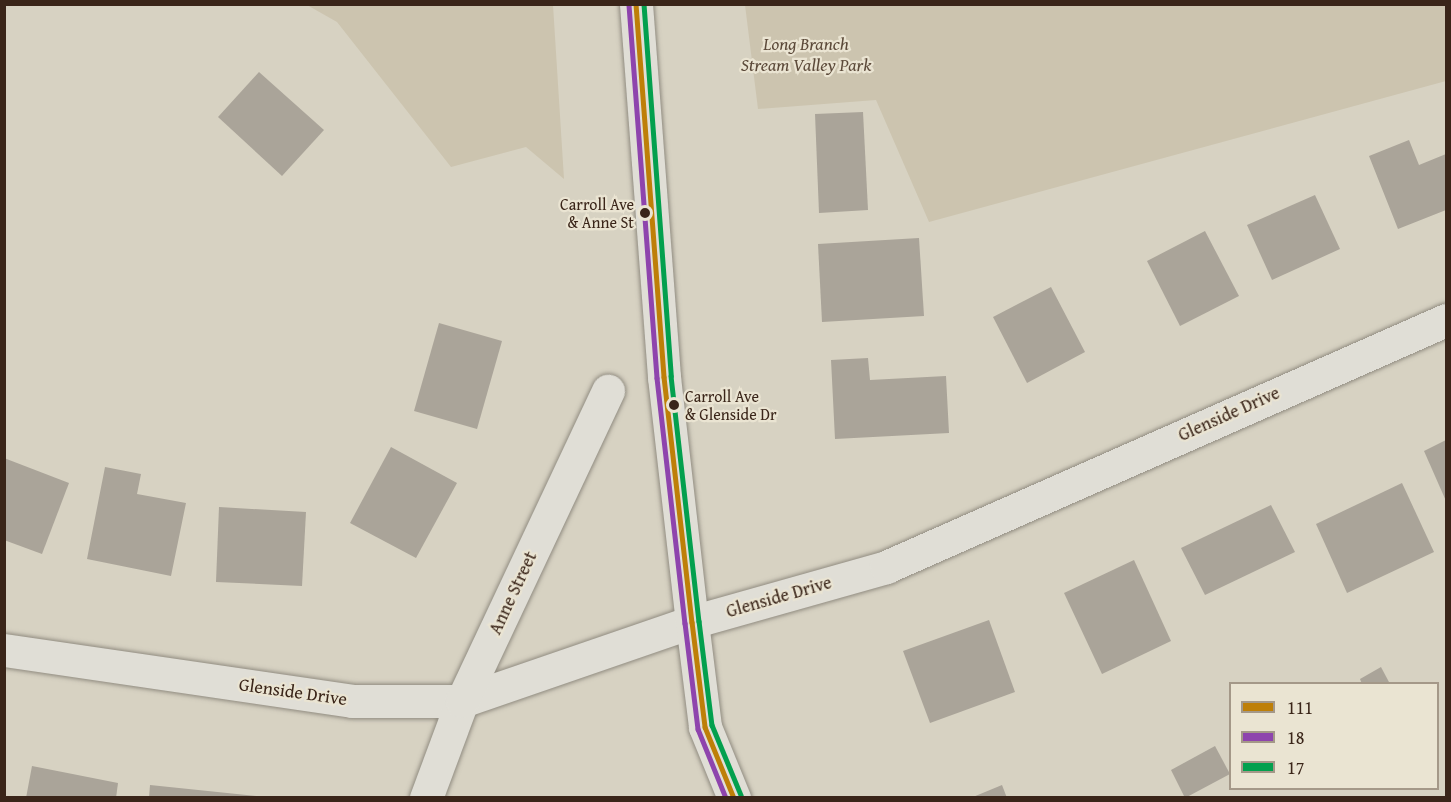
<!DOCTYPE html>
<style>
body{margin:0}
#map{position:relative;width:1451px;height:802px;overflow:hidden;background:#d7d2c2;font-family:"Gentium Book Plus",serif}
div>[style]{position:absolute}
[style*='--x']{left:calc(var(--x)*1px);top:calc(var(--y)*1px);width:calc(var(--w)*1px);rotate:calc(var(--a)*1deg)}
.green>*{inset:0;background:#ccc4af}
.building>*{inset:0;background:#aaa499}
.roads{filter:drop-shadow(0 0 2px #918c81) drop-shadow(0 0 2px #918c81)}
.street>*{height:33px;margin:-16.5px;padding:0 16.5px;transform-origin:16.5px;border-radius:16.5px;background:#e0ded6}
.secondary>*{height:33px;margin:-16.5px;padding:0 16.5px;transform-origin:16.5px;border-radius:16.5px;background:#e0ded6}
.bus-1>*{height:4.5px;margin:-2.25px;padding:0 2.25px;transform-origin:2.25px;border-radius:2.25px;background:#be7f08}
.bus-2>*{height:4.5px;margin:-2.25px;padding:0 2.25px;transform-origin:2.25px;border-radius:2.25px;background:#8e44ad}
.bus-3>*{height:4.5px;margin:-2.25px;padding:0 2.25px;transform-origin:2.25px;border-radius:2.25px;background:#03a04e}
.dots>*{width:16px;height:16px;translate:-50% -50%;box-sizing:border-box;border:3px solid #eae4d2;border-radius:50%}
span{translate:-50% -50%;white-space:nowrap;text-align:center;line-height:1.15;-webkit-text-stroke:4.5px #eae4d2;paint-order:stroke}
.bus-label{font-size:16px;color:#3a2519}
.right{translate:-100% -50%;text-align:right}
.left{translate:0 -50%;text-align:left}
.park-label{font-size:18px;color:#5c4a3a;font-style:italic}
.street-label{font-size:18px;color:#3a2519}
.frame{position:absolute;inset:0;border:6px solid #3a2519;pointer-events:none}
.legend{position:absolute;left:1229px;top:682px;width:210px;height:108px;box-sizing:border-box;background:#eae4d2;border:2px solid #a49888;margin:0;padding:8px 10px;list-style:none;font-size:18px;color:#3a2519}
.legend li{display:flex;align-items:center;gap:12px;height:30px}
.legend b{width:30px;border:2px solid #a49888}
</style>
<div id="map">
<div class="green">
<i style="clip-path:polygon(307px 5px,553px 5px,564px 179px,526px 147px,451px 167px,337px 22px)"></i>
<i style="clip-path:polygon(745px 5px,1446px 5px,1446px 81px,929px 222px,876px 100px,758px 109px)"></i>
</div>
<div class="building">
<i style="clip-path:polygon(259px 72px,324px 130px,282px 176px,218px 117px)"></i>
<i style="clip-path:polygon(863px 112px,868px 210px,819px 213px,815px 114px)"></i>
<i style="clip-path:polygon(1409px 140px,1419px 165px,1446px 154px,1446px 210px,1398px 229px,1369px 156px)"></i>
<i style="clip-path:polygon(1315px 195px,1340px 249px,1272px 280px,1247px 225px)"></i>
<i style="clip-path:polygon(1205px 231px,1239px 296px,1180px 326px,1147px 261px)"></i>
<i style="clip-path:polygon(919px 238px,924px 316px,822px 322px,818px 244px)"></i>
<i style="clip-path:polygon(1051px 287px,1085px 352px,1027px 383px,993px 317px)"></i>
<i style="clip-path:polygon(439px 323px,502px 341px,477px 429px,414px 411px)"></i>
<i style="clip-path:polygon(868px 358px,870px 380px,946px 376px,949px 433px,835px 439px,831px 360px)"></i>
<i style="clip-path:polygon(1446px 440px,1446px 501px,1424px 451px)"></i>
<i style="clip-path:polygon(391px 447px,457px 483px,416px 558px,350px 523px)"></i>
<i style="clip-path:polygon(4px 458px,69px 483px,42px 554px,4px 540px)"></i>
<i style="clip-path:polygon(105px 467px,141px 474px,137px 494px,186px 503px,171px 576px,87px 559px)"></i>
<i style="clip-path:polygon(1402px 483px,1434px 552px,1347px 593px,1316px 524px)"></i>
<i style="clip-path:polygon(1271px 505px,1295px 552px,1205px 595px,1181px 548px)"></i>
<i style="clip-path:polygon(219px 507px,306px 512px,302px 586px,216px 582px)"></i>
<i style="clip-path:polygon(1134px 560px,1171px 641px,1102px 674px,1064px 593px)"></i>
<i style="clip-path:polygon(989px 620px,1015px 692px,930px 723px,903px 651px)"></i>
<i style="clip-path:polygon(1381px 667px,1390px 684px,1362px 684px,1360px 679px)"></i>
<i style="clip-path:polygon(1215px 746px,1230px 774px,1185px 798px,1171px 770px)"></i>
<i style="clip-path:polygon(32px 766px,118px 783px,116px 798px,26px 798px)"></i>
<i style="clip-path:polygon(150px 785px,256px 796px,256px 798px,149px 798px)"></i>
<i style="clip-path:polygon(1002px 785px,1007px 798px,973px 798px,973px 797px)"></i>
</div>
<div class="roads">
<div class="street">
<i style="--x:4;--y:650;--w:352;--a:8.3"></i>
<i style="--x:352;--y:701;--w:110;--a:0"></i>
<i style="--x:462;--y:701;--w:243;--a:-19"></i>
<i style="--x:692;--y:622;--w:202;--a:-15.8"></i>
<i style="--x:886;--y:567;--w:612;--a:-23.8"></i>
<i style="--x:426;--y:798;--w:103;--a:-69.6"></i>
<i style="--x:462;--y:701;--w:343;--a:-64.8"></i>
</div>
<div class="secondary">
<i style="--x:636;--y:4;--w:374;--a:85.7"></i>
<i style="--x:664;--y:377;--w:247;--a:83.5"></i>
<i style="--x:692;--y:622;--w:106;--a:82.9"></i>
<i style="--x:705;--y:727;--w:77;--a:67.8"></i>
</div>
</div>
<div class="bus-1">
<i style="--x:636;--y:4;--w:374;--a:85.7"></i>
<i style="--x:664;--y:377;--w:247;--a:83.5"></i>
<i style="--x:692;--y:622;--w:106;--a:82.9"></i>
<i style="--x:705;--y:727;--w:77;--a:67.8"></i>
</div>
<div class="bus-2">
<i style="--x:629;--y:5;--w:374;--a:85.7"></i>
<i style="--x:657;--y:378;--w:247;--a:83.5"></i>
<i style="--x:685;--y:623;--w:107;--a:83"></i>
<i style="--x:698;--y:729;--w:74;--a:67.9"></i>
</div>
<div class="bus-3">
<i style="--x:644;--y:4;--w:373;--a:85.8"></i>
<i style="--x:671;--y:376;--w:247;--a:83.5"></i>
<i style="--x:699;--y:621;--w:105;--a:82.9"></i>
<i style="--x:712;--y:725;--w:76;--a:67.5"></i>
</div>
<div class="dots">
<i style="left:645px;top:213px;background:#3a2519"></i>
<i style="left:674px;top:405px;background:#3a2519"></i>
</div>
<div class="bus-label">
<span class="right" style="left:634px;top:213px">Carroll Ave<br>&amp; Anne St</span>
<span class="left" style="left:685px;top:405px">Carroll Ave<br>&amp; Glenside Dr</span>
</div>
<div class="park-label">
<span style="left:806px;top:55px">Long Branch<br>Stream Valley Park</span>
</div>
<div class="street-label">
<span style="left:1229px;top:414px;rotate:-24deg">Glenside Drive</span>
<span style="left:513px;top:593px;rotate:-65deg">Anne Street</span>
<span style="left:779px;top:597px;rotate:-16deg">Glenside Drive</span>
<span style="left:293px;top:692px;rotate:8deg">Glenside Drive</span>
</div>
<div class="frame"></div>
<ul class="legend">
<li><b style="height:8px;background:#be7f08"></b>111</li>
<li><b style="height:8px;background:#8e44ad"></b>18</li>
<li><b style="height:8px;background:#03a04e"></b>17</li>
</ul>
</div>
